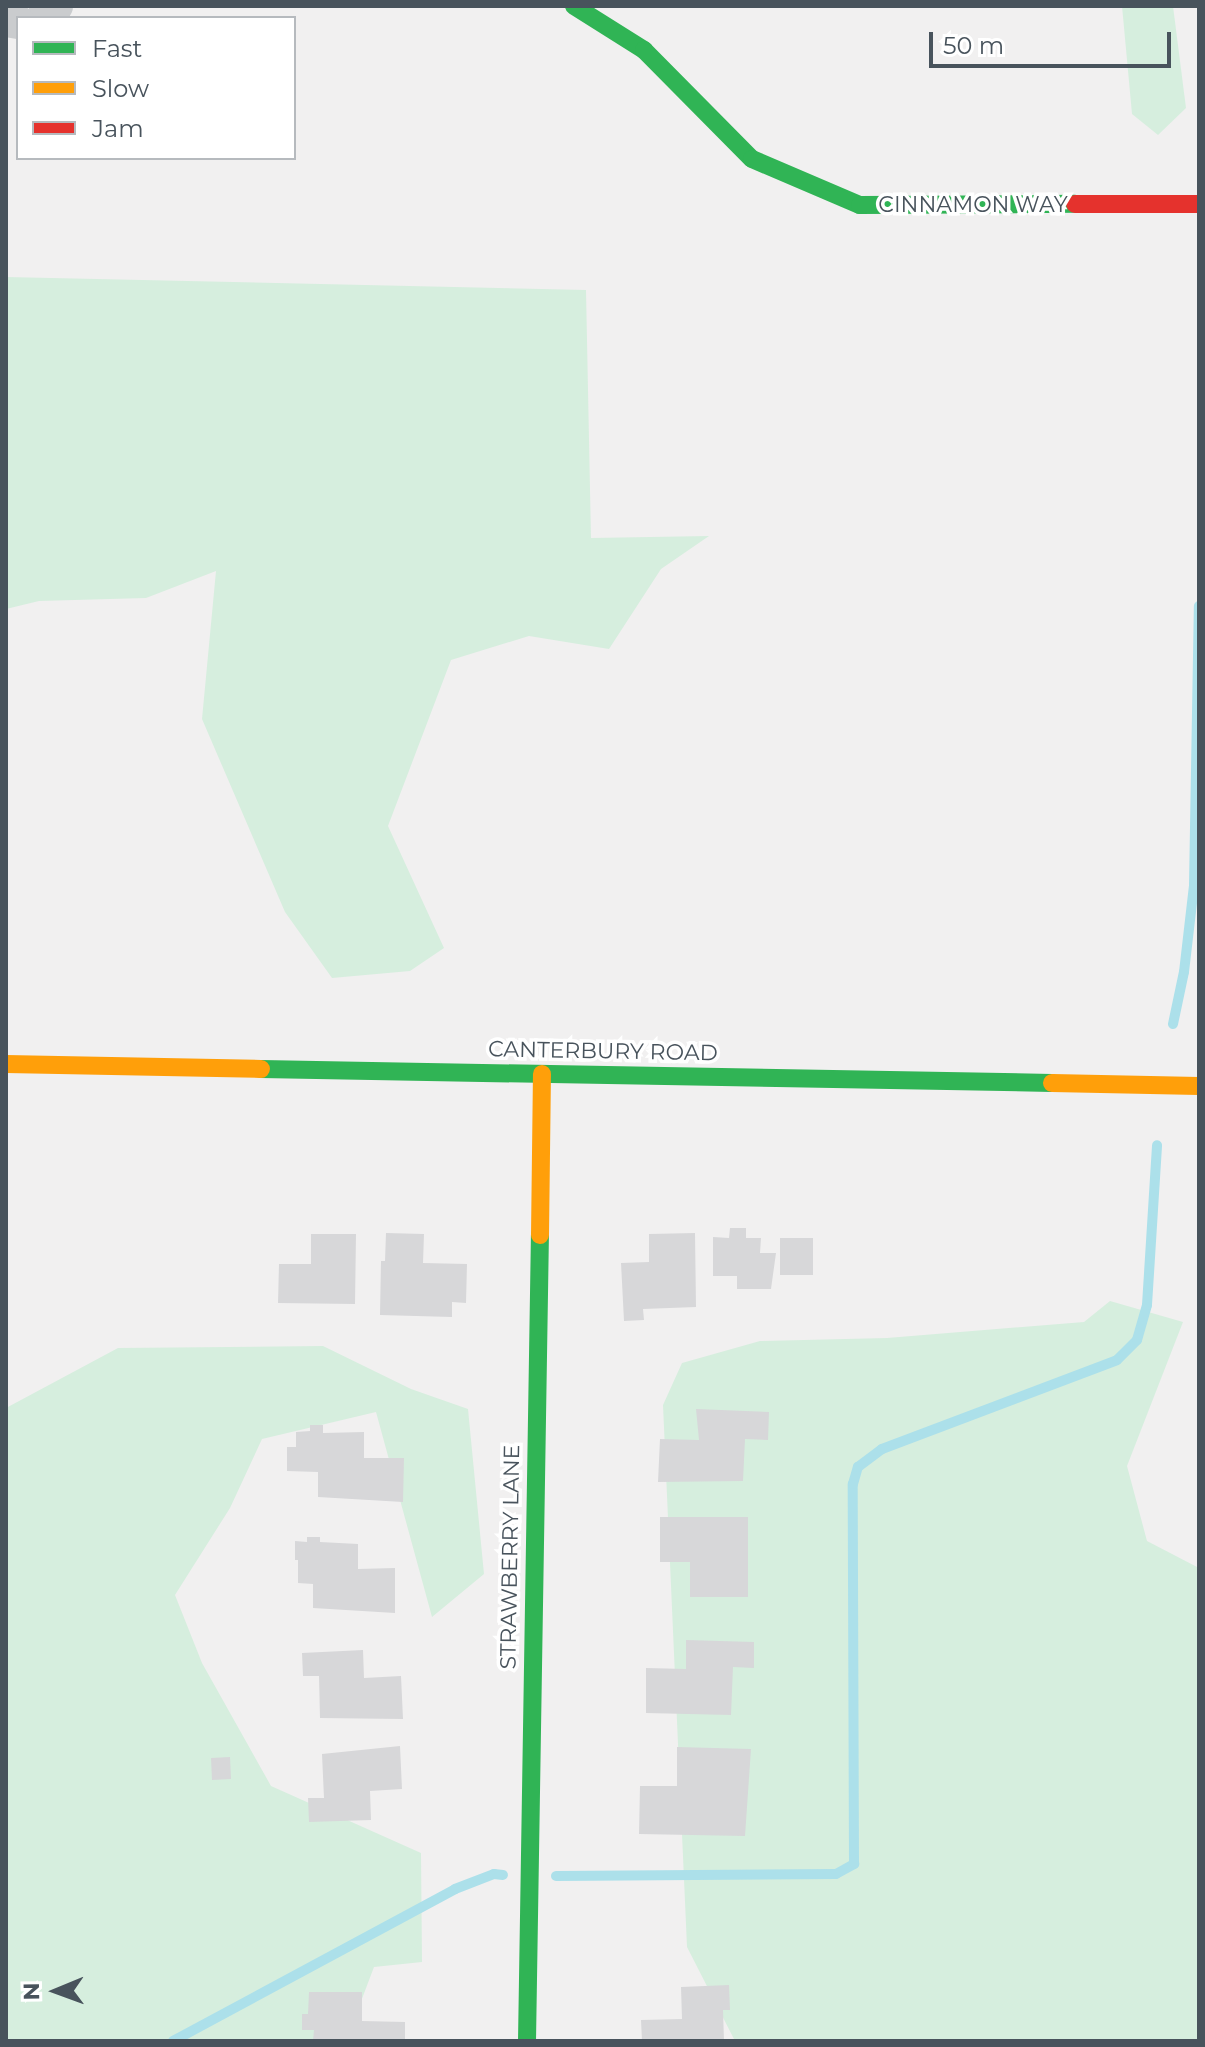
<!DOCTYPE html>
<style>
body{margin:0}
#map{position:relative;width:1205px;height:2047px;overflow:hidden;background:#f1f0f0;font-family:Montserrat,sans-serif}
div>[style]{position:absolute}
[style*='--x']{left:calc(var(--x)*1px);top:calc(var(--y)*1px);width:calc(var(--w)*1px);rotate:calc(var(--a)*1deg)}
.green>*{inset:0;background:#d6eede}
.stream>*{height:10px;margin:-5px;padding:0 5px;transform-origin:5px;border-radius:5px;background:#ace0ea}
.building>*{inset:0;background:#d7d7d9}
.street>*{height:34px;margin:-17px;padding:0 17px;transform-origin:17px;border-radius:17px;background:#caccce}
.fast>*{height:18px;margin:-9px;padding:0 9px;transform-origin:9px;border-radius:9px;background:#30b455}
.slow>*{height:18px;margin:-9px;padding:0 9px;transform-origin:9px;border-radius:9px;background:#ff9f0a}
.jam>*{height:18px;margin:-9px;padding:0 9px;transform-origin:9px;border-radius:9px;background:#e5322d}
span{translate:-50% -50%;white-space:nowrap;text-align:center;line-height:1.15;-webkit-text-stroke:7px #fff;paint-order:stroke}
.street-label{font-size:22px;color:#48535c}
.frame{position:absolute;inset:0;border:8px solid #48535c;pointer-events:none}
.legend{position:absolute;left:16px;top:16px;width:280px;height:144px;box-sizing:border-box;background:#fff;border:2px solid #b6babe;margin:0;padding:10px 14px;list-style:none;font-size:24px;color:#48535c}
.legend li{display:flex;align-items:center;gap:16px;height:40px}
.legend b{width:40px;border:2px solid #b6babe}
.north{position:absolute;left:16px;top:1951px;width:80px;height:80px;-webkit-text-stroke:6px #fff;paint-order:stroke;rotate:269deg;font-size:22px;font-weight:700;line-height:32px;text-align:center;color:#48535c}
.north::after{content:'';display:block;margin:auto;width:28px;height:36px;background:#48535c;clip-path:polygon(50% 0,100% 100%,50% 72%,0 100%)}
.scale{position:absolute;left:929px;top:32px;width:242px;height:36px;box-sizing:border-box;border:4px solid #48535c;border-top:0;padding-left:10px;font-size:24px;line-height:28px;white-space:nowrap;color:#48535c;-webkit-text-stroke:6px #fff;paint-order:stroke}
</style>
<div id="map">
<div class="green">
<i style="clip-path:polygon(1122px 6px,1173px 6px,1186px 108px,1158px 135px,1132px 114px)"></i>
<i style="clip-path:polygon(6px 277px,586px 290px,591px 538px,709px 536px,661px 569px,609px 649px,529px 636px,451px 660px,388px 826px,444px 948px,410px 971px,332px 978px,285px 912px,202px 719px,216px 571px,146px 598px,39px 601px,6px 609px)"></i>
<i style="clip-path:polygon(1110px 1301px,1183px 1322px,1127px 1466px,1147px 1541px,1199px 1568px,1199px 2041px,735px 2041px,687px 1947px,663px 1405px,682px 1363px,760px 1341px,887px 1338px,1084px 1322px)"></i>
<i style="clip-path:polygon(323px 1346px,411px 1389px,468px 1409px,484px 1574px,432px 1617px,376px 1412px,262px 1439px,230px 1508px,175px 1595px,202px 1663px,271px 1786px,421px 1853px,422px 1962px,374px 1967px,346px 2041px,6px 2041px,6px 1408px,118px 1348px)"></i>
</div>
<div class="stream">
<i style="--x:1173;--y:1024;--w:53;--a:-78.1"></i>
<i style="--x:1184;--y:972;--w:88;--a:-83.4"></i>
<i style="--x:1194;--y:885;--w:279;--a:-89"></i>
<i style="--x:556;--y:1876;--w:280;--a:-0.4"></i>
<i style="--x:836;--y:1874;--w:21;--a:-29"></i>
<i style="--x:854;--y:1864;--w:380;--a:-90.2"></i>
<i style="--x:853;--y:1484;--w:18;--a:-74"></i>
<i style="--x:858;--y:1467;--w:30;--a:-37"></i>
<i style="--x:882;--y:1449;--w:251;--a:-20.7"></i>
<i style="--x:1117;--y:1360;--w:28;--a:-45"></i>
<i style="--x:1137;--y:1340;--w:36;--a:-74"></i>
<i style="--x:1147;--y:1305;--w:160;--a:-86.4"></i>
<i style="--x:173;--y:2041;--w:320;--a:-28.3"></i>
<i style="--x:455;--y:1889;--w:42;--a:-21"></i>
<i style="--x:494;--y:1874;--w:9;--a:6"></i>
</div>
<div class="building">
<i style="clip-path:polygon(730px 1228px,746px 1228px,746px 1238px,761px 1238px,760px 1253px,776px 1253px,771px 1289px,737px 1289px,737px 1276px,713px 1276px,713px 1237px,729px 1238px)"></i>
<i style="clip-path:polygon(386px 1233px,424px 1234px,423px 1263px,467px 1264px,466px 1303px,452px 1302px,452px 1317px,380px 1315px,381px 1261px,385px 1261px)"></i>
<i style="clip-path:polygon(695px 1233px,696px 1307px,643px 1309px,644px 1320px,624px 1321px,621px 1263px,649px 1262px,649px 1234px)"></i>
<i style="clip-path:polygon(311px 1234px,356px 1234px,355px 1304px,278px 1303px,279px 1264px,311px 1264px)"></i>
<i style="clip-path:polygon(780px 1238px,813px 1238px,813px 1275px,780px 1275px)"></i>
<i style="clip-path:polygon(696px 1409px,769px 1412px,768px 1440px,745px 1439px,743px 1481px,658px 1482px,660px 1439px,699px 1440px)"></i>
<i style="clip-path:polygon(310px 1425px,323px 1425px,323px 1433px,364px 1432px,364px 1458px,404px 1458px,403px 1502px,318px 1497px,318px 1472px,287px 1471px,287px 1447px,296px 1447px,296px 1432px,310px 1431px)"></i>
<i style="clip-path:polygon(660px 1517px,748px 1517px,748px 1597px,690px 1597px,690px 1562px,660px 1562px)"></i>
<i style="clip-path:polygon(307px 1537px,320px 1537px,320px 1542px,358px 1544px,358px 1569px,395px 1568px,395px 1613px,313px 1608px,313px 1584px,298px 1583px,298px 1560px,295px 1560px,295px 1541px,307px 1542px)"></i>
<i style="clip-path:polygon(686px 1640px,754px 1642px,754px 1668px,733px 1667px,731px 1715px,646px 1713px,646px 1668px,686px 1669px)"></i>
<i style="clip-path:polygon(363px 1650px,364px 1678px,401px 1676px,403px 1719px,320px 1718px,319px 1676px,303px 1676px,302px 1653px)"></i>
<i style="clip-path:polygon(400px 1746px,402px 1789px,370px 1791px,371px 1820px,309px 1822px,308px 1798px,324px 1798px,322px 1754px)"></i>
<i style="clip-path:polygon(677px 1747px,751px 1749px,745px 1836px,639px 1834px,640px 1786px,677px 1786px)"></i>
<i style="clip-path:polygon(230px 1757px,231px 1779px,212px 1780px,211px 1758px)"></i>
<i style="clip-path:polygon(729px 1985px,730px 2010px,723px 2010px,724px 2041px,642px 2041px,641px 2020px,682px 2019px,681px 1987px)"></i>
<i style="clip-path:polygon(309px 1992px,362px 1992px,362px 2021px,405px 2022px,405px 2041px,313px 2041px,314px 2030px,302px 2030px,302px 2014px,308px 2014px)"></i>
</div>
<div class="street">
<i style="--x:43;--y:18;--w:18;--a:-43"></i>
<i style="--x:6;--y:20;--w:12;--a:9"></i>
</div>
<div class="fast">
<i style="--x:574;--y:6;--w:83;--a:32.2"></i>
<i style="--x:644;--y:50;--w:153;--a:45.3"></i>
<i style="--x:752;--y:159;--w:117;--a:23.1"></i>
<i style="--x:860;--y:205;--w:215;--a:-0.3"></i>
<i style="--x:261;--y:1069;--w:791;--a:1.01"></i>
<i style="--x:527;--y:2041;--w:806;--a:-89.08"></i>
</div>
<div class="slow">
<i style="--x:6;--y:1064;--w:255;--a:1.1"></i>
<i style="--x:1052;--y:1083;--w:147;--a:1.2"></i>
<i style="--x:540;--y:1235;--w:161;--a:-89.3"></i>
</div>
<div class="jam">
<i style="--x:1075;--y:204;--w:124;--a:0"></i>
</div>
<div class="street-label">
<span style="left:973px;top:205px">CINNAMON WAY</span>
<span style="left:603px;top:1051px;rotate:1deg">CANTERBURY ROAD</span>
<span style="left:510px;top:1557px;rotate:-89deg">STRAWBERRY LANE</span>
</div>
<div class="frame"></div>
<ul class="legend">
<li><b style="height:10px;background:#30b455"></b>Fast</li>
<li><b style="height:10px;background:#ff9f0a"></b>Slow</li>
<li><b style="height:10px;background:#e5322d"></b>Jam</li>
</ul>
<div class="north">N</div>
<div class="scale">50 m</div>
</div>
